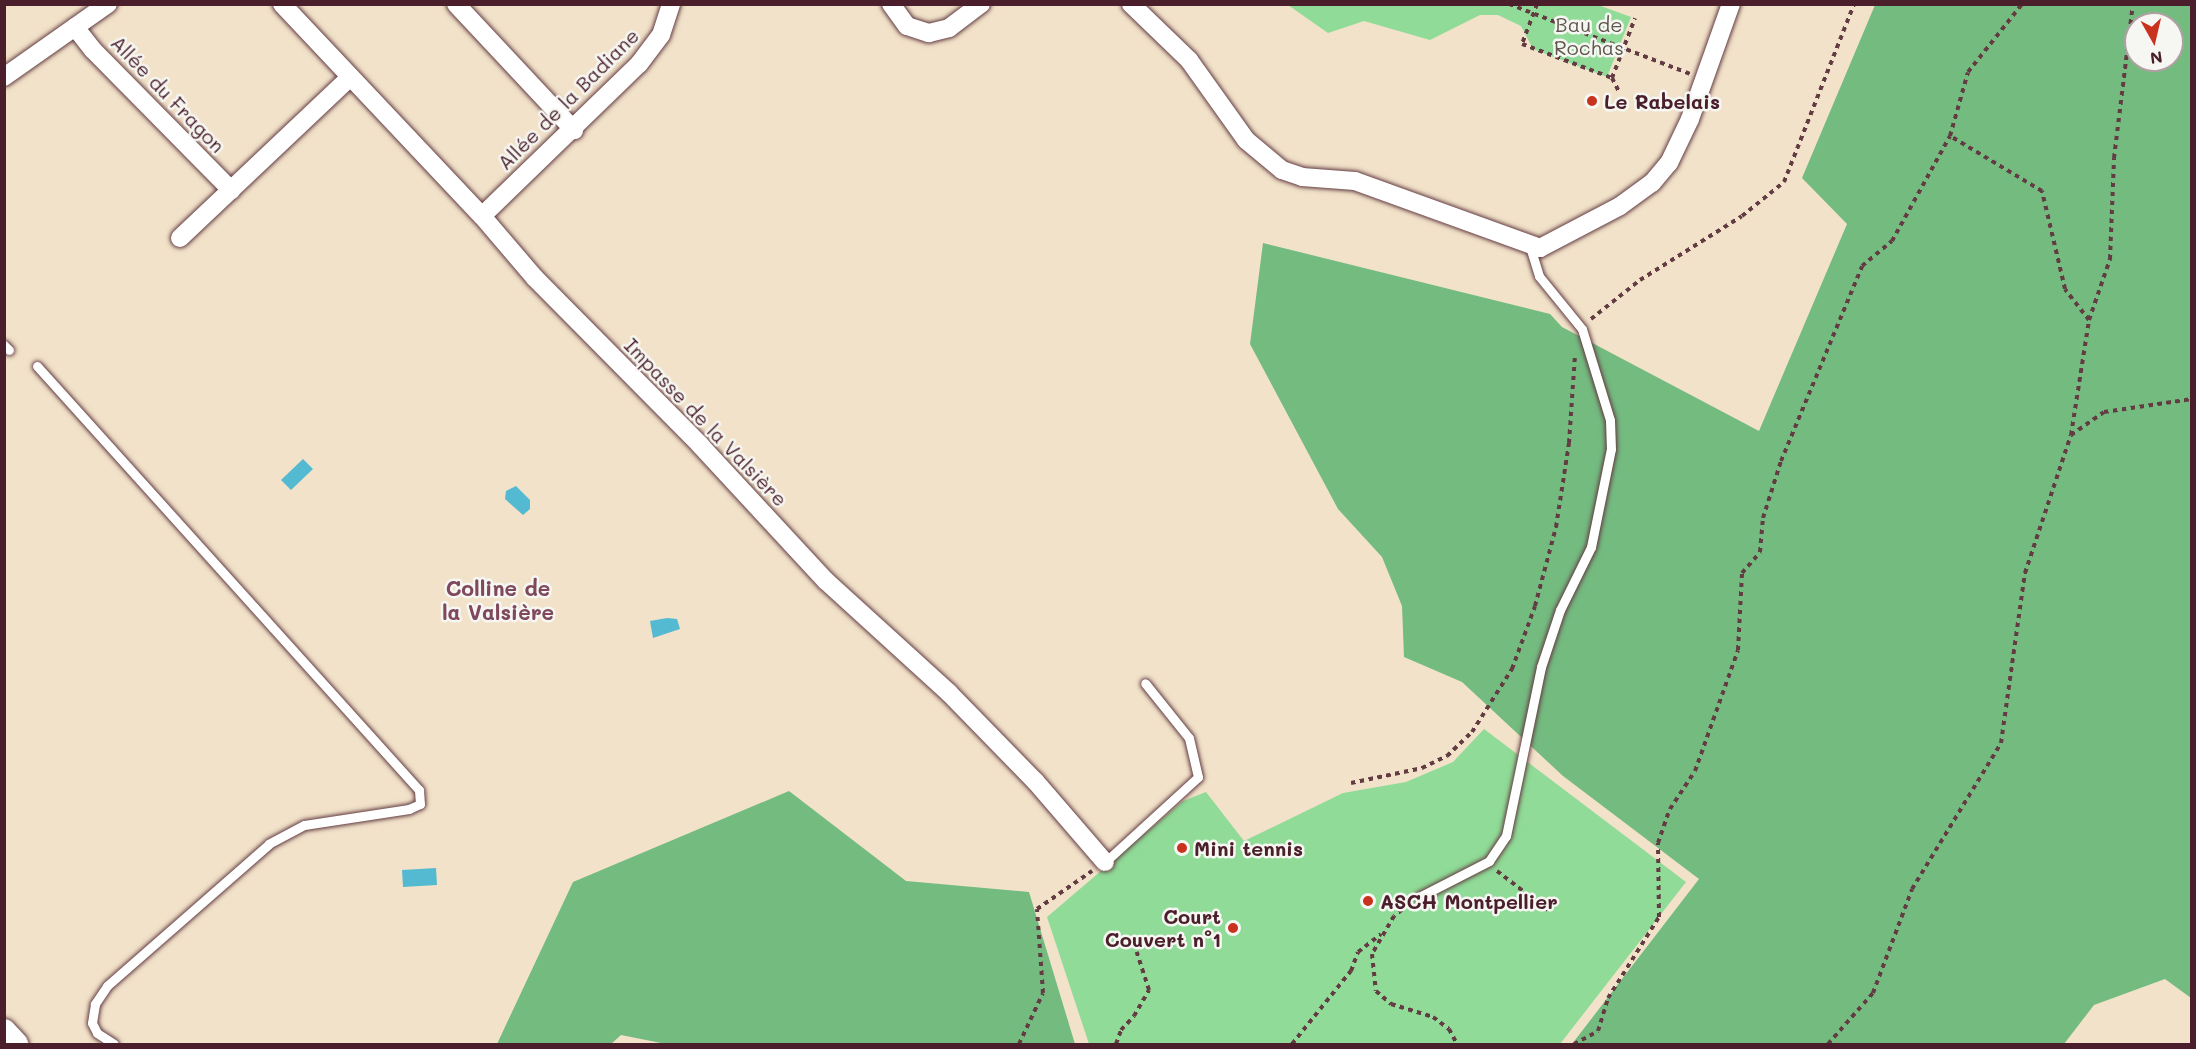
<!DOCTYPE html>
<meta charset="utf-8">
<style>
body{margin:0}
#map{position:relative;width:2196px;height:1049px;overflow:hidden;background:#f2e2c9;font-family:Mali,sans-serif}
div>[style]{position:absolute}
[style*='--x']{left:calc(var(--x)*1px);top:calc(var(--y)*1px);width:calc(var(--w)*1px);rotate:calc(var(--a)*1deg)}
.green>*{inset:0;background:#90db97}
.forest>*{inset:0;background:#74bb80}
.water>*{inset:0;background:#53bad1}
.path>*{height:4px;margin-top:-2px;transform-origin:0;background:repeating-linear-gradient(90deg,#633c43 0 4.5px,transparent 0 9px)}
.roads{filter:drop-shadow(0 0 2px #633c43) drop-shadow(0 0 2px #633c43)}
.service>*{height:9px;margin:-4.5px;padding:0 4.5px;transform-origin:4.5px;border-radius:4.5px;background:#fff}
.minor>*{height:18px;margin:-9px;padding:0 9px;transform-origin:9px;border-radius:9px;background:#fff}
.tertiary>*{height:24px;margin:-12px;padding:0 12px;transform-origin:12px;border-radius:12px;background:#fff}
.dots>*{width:16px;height:16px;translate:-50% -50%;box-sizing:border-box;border:3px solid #f6f6f2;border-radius:50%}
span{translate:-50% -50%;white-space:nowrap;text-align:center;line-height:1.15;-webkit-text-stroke:5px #f6f6f2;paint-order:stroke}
.park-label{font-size:20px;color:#5f574b}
.street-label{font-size:20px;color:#4a1f2b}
.poi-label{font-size:20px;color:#4a1f2b;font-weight:700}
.left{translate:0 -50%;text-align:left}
.right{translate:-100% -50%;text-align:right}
.neighbourhood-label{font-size:21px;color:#7f485c;font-weight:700}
.frame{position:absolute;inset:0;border:6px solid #4a1f2b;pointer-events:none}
.north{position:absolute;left:2124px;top:12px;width:60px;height:60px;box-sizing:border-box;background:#f6f6f2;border:2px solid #b1a0a2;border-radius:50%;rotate:172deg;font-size:16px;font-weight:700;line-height:24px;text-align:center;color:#4a1f2b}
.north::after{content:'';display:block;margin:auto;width:21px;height:27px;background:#c8321e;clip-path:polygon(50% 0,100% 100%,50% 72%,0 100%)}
</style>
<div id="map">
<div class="green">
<i style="clip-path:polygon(1598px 5px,1631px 17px,1607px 77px,1533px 49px,1521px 26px,1498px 15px,1480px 15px,1430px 40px,1364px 21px,1328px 33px,1288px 5px)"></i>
<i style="clip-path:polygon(1484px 729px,1686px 882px,1560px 1044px,1089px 1044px,1047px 917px,1183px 801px,1206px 792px,1244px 841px,1343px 793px,1406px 782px,1453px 762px)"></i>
</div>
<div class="forest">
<i style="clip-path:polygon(evenodd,1875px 5px,2191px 5px,2191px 998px,2165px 979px,2094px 1005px,2064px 1044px,1572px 1044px,1699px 879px,1563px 776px,1462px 682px,1404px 657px,1402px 606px,1382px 557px,1338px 509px,1250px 344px,1263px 243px,1550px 314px,1562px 327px,1759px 431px,1847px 224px,1802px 178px,1875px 5px,2136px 24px,2172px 24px,2172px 60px,2136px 60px,2136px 24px)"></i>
<i style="clip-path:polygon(789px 791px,906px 881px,1029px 892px,1075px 1044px,666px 1044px,621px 1035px,611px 1044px,497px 1044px,573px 882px)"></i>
</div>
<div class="water">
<i style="clip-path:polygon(303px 459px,313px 469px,291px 490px,281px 480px)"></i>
<i style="clip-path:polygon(516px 486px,530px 500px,530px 509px,523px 515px,505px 499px,506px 491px)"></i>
<i style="clip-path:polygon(667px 618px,677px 619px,680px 629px,653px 638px,650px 621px)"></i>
<i style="clip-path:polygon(436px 868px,437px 885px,403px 887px,402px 870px)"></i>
</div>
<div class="path">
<i style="--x:1509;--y:4;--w:194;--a:21.1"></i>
<i style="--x:1537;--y:4;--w:43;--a:110.6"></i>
<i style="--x:1522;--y:44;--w:96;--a:20.7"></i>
<i style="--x:1612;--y:78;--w:64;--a:-69"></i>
<i style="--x:1612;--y:78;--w:16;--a:63"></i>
<i style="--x:1591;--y:319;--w:63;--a:-38.5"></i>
<i style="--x:1640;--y:280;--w:120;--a:-32.1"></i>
<i style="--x:1742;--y:216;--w:54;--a:-39"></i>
<i style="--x:1784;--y:182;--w:191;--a:-68.5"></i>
<i style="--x:2089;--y:320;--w:65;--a:-71"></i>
<i style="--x:2110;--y:259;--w:101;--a:-87.7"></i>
<i style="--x:2114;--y:158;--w:155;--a:-83"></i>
<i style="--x:2071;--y:435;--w:40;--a:-34.9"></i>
<i style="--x:2104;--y:412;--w:89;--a:-8.4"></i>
<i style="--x:1351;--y:783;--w:73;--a:-11.9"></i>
<i style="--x:1422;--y:768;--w:28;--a:-26"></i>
<i style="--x:1447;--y:756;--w:35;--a:-44"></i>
<i style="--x:1472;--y:732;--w:75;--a:-57.6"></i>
<i style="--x:1512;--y:669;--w:67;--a:-69.9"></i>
<i style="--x:1535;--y:606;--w:82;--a:-75.1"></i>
<i style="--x:1556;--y:527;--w:85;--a:-81.2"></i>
<i style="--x:1569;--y:443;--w:88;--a:-86.1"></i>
<i style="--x:1497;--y:871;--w:64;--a:37.4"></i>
<i style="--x:1409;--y:904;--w:19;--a:141"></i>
<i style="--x:1394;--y:916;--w:44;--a:120.1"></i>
<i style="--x:1372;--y:954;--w:37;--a:84"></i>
<i style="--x:1376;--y:991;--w:20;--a:41"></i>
<i style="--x:1391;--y:1004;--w:44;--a:17.2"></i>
<i style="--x:1433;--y:1017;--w:20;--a:37"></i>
<i style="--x:1449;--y:1029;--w:17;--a:62"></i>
<i style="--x:1019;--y:1044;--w:56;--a:-64.8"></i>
<i style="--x:1043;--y:993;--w:84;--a:-94.1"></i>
<i style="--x:1037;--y:909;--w:67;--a:-34.6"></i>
<i style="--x:1116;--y:1044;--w:15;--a:-70"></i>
<i style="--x:1121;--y:1030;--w:19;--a:-47"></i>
<i style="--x:1134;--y:1016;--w:30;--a:-60"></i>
<i style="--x:1149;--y:990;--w:40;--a:-108"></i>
<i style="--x:1292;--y:1044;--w:94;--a:-51.1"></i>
<i style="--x:1351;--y:971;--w:20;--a:-70"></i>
<i style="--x:1358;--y:952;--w:29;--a:-38"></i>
<i style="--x:1574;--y:1044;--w:27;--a:-28"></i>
<i style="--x:1598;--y:1031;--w:34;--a:-73"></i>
<i style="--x:1608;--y:998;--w:96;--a:-57.8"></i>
<i style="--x:1659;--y:917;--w:74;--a:-90.8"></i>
<i style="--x:1658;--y:843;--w:36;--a:-71"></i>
<i style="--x:1670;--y:809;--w:45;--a:-56.7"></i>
<i style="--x:1695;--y:771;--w:128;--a:-70.4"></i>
<i style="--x:1738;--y:650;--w:77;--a:-87"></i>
<i style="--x:1742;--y:573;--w:28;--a:-49"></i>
<i style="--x:1760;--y:552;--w:34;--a:-85"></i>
<i style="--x:1763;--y:518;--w:60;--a:-72.5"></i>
<i style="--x:1781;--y:461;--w:211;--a:-67.4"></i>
<i style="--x:1862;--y:266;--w:39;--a:-40"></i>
<i style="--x:1892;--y:241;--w:120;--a:-61.1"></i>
<i style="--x:1828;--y:1044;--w:68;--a:-48.6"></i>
<i style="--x:1873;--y:993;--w:111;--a:-69.4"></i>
<i style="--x:1912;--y:889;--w:171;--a:-58.6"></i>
<i style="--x:2001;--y:743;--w:172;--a:-82"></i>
<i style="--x:2025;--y:573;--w:145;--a:-71.6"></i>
<i style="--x:2071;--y:435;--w:116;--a:-81.1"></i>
<i style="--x:2089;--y:320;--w:39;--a:-128"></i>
<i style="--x:2065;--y:289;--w:101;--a:-103.2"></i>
<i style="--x:2042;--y:191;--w:107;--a:-149.1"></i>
<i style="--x:1950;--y:136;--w:66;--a:-74.3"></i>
<i style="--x:1968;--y:72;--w:87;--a:-51.5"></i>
</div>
<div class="roads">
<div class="service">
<i style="--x:4;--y:345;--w:7;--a:45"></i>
<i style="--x:37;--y:366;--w:571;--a:47.98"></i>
<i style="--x:419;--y:790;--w:14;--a:86"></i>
<i style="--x:420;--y:804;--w:12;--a:156"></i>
<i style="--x:409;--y:809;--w:106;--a:171.3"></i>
<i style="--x:304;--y:825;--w:40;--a:152"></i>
<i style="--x:269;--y:844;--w:215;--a:138.8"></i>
<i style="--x:107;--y:986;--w:22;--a:124"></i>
<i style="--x:95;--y:1004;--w:19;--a:99"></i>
<i style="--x:92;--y:1023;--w:11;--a:63"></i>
<i style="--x:97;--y:1033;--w:20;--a:33"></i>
<i style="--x:1105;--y:862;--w:126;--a:-42.4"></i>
<i style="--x:1198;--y:777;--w:40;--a:-103"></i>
<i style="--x:1189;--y:738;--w:70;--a:-128.7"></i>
<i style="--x:1419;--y:897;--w:79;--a:-27.2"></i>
<i style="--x:1489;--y:861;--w:30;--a:-56"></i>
<i style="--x:1506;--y:836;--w:173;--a:-78.3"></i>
<i style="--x:1541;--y:667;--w:60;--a:-71.6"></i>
<i style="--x:1560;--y:610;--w:70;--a:-63.8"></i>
<i style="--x:1591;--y:547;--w:100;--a:-78.5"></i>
<i style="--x:1611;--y:449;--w:29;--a:-92"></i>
<i style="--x:1610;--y:420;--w:95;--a:-107.1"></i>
<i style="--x:1582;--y:329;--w:68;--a:-129.1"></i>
<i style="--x:1539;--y:276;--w:30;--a:-107"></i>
</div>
<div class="minor">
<i style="--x:282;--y:4;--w:291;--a:46.7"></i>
<i style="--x:482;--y:216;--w:82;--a:49.5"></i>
<i style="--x:535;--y:278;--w:235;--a:45.3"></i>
<i style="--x:700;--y:445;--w:185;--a:47.2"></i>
<i style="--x:826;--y:581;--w:166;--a:42.3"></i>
<i style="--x:949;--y:693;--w:123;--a:45.7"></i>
<i style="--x:1035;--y:781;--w:107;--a:49.2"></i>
<i style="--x:456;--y:4;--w:173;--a:46.9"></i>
<i style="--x:891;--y:4;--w:27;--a:54"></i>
<i style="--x:907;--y:26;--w:23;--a:18"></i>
<i style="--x:929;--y:33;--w:21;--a:-14"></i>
<i style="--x:949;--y:28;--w:40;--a:-37"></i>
<i style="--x:1131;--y:4;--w:81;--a:44"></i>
<i style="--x:1189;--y:60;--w:98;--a:54.5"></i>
<i style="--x:1246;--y:140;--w:47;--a:39.8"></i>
<i style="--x:1282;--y:170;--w:21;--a:19"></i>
<i style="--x:1302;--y:177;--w:53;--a:4.3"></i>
<i style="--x:1355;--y:181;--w:197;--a:19.9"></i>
<i style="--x:1540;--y:248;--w:90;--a:-27.7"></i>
<i style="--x:1620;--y:206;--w:39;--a:-36"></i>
<i style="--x:1652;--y:183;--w:26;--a:-50"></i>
<i style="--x:1669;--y:163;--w:49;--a:-64.5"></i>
<i style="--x:1690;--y:119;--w:122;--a:-70.4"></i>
<i style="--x:75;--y:27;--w:29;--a:52"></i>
<i style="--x:93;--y:50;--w:197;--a:45.4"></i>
<i style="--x:4;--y:77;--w:127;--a:-35.1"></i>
<i style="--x:482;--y:216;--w:219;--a:-44.1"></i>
<i style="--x:639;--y:64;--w:36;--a:-53"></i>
<i style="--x:661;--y:35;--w:33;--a:-72"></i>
<i style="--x:180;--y:238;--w:234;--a:-43.4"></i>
</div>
<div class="tertiary">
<i style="--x:4;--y:1031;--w:18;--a:47"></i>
</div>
</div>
<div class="dots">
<i style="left:1592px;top:101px;background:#c8321e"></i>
<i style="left:1182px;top:848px;background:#c8321e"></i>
<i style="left:1368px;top:901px;background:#c8321e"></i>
<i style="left:1233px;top:928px;background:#c8321e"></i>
</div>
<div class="park-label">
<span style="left:1589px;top:36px">Bau de<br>Rochas</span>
</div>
<div class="street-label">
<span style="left:168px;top:94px;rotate:46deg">Allée du Fragon</span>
<span style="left:568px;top:99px;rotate:-45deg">Allée de la Badiane</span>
<span style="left:706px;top:422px;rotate:46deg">Impasse de la Valsière</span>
</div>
<div class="poi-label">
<span class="left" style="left:1604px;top:101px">Le Rabelais</span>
<span class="left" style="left:1194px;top:848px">Mini tennis</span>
<span class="left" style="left:1380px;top:901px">ASCH Montpellier</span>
<span class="right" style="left:1221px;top:928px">Court<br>Couvert n°1</span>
</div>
<div class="neighbourhood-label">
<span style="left:498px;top:600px">Colline de<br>la Valsière</span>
</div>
<div class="frame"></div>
<div class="north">N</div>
</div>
